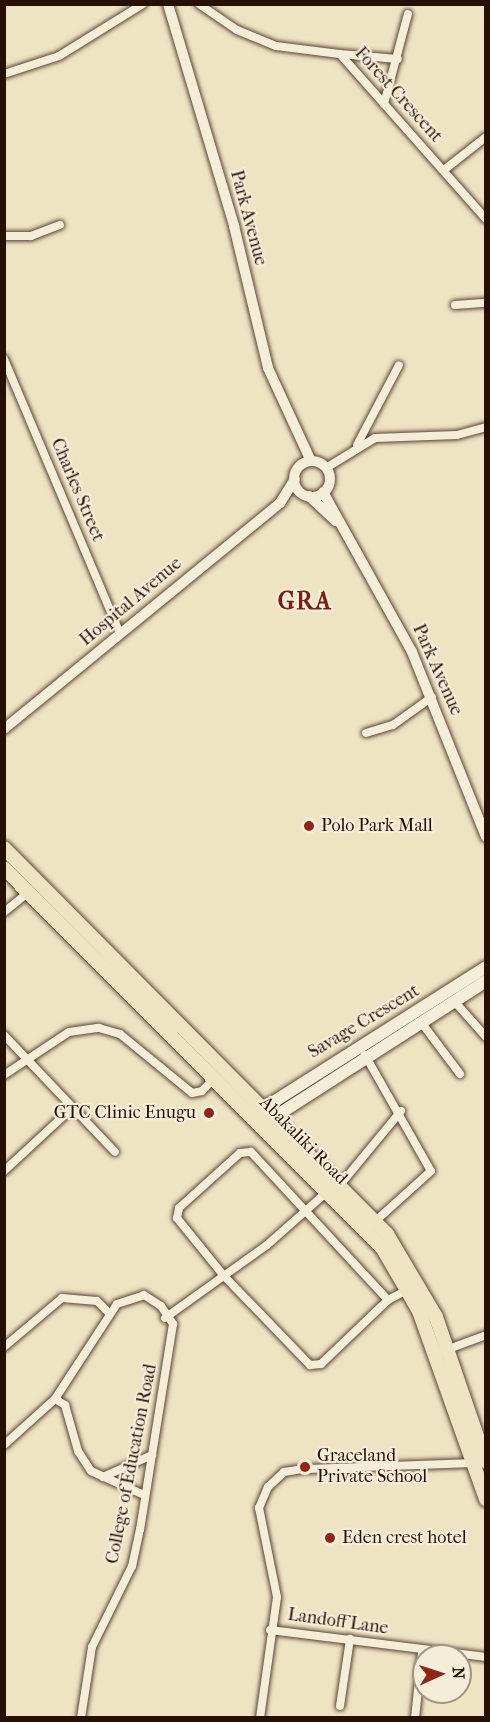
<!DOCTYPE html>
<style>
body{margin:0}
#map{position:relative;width:490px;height:1722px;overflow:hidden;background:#eee3c3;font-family:"IM FELL French Canon",serif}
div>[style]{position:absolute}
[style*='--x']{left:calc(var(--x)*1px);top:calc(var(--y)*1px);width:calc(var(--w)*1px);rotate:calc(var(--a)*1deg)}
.roads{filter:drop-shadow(0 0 2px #5a4435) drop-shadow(0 0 2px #5a4435)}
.minor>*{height:8px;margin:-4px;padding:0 4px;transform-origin:4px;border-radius:4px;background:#f4edd8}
.tertiary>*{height:10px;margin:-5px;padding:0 5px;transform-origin:5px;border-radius:5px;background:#f4edd8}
.tertiary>.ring{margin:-5px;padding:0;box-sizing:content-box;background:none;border:10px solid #f4edd8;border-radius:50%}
.secondary>*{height:12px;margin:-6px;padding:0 6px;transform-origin:6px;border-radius:6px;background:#f4edd8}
.primary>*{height:14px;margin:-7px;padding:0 7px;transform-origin:7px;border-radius:7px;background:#eee3c3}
.dots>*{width:16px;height:16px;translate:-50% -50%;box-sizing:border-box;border:3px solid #f4edd8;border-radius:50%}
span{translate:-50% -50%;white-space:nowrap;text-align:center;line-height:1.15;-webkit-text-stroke:4.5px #f4edd8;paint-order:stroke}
.street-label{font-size:18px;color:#280f06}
.poi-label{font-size:18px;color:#280f06}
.left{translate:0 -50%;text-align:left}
.right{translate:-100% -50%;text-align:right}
.district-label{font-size:24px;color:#7a1f14;font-weight:700;letter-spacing:1.5px}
.frame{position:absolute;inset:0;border:6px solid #280f06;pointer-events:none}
.north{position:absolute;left:412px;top:1644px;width:60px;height:60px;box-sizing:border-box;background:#f4edd8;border:2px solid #a29484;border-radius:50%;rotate:87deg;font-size:16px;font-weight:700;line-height:24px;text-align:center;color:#280f06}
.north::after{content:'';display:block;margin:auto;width:21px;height:27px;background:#8f2418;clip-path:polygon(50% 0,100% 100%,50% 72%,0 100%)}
</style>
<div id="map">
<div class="roads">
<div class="minor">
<i style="--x:199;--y:4;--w:46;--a:34.4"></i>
<i style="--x:237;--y:30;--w:42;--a:22.3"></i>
<i style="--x:276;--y:46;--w:64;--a:7.1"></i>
<i style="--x:340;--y:54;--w:220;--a:48.5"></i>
<i style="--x:340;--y:54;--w:58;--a:4.9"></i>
<i style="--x:4;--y:74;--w:58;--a:-18.1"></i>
<i style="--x:59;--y:56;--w:99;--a:-31.8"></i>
<i style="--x:384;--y:104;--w:93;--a:-75.1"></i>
<i style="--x:444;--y:170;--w:53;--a:-38.2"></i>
<i style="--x:4;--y:236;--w:27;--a:0"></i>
<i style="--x:31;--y:236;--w:31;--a:-21"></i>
<i style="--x:455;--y:305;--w:31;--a:-4"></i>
<i style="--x:4;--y:359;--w:298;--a:67.1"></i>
<i style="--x:357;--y:445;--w:90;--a:-62.3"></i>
<i style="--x:326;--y:468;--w:57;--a:-31.5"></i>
<i style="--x:375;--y:438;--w:82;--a:-2.1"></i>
<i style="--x:457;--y:435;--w:30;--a:-15"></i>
<i style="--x:366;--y:733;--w:28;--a:-17"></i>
<i style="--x:393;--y:725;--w:48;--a:-35.7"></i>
<i style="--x:4;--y:912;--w:32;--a:-39"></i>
<i style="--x:455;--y:1002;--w:47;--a:48.5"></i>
<i style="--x:421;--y:1022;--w:65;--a:53.1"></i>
<i style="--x:4;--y:1035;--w:161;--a:46.5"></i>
<i style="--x:365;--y:1055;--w:133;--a:60.4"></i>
<i style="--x:431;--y:1171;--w:81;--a:138"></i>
<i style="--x:4;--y:1075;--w:78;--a:-33.5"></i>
<i style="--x:69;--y:1032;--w:30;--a:-8"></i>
<i style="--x:99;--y:1028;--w:22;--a:16"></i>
<i style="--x:120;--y:1034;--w:93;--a:39.3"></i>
<i style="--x:192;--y:1093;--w:10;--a:-11"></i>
<i style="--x:202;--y:1091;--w:19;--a:-47"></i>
<i style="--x:4;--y:1171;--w:93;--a:-42.8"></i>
<i style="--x:340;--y:1185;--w:96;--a:-50.5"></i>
<i style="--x:388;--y:1300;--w:202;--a:-132.8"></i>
<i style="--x:251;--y:1152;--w:11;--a:175"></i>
<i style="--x:240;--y:1153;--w:82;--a:138"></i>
<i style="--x:179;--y:1208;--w:10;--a:101"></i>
<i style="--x:177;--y:1218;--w:75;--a:51"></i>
<i style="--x:224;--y:1276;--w:124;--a:46"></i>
<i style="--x:310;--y:1365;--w:11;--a:-5"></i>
<i style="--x:321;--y:1364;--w:93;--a:-43.7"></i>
<i style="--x:388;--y:1300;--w:24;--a:-28"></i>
<i style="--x:165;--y:1318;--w:125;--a:-35.6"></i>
<i style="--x:267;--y:1245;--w:81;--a:-41.5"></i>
<i style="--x:4;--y:1347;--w:76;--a:-40.2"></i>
<i style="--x:62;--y:1298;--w:35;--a:5"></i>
<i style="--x:97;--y:1301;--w:16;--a:45"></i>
<i style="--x:435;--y:1354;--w:54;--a:-20.4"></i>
<i style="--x:55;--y:1399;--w:12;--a:31"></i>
<i style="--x:65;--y:1405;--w:48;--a:74.2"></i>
<i style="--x:78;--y:1451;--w:24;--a:57"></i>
<i style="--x:91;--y:1471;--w:58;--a:24.4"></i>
<i style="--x:4;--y:1445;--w:69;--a:-42"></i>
<i style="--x:55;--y:1399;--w:113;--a:-56.9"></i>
<i style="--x:117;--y:1304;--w:28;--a:-18"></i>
<i style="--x:144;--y:1295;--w:20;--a:33"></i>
<i style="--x:161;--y:1306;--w:22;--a:56"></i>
<i style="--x:173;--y:1324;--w:208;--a:99.1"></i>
<i style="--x:140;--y:1529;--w:38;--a:102"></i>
<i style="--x:132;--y:1566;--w:90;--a:116.3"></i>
<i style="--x:92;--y:1647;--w:72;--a:98.8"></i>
<i style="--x:103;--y:1477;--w:54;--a:-24.2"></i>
<i style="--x:270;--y:1630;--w:218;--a:7.1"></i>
<i style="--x:340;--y:1706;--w:68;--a:-81.5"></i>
<i style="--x:260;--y:1718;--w:122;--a:-82"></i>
<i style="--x:277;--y:1597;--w:91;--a:-101.4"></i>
<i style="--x:259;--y:1508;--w:23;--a:-67"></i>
<i style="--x:268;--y:1487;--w:22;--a:-43"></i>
<i style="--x:284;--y:1472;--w:20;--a:-9"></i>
<i style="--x:304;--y:1469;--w:173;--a:-2"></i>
<i style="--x:415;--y:1718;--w:66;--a:-83.9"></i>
</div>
<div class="tertiary">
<i style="--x:168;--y:4;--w:232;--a:73.4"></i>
<i style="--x:234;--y:226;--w:146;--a:76.5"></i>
<i style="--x:268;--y:368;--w:102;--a:65.2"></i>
<i class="ring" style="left:294px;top:461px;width:26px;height:26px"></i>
<i style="--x:323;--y:492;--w:183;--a:60.9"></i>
<i style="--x:412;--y:652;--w:199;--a:68.2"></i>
<i style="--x:309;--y:496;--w:37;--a:43"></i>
<i style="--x:4;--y:729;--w:357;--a:-39.3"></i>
<i style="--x:280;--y:503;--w:28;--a:-58"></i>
</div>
<div class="secondary">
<i style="--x:256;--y:1113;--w:272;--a:-32.4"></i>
<i style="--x:265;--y:1123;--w:263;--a:-32.7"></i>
</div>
<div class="primary">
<i style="--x:4;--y:848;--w:544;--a:45.22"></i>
<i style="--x:387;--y:1234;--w:96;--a:59.4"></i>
<i style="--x:436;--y:1317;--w:153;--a:71"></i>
<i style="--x:4;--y:868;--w:537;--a:45.15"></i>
<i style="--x:383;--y:1249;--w:72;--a:59.9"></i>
<i style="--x:419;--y:1311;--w:200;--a:70.4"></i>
</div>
</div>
<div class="dots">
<i style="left:309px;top:826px;background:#8f2418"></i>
<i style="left:209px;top:1113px;background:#8f2418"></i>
<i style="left:305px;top:1467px;background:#8f2418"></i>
<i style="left:330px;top:1538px;background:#8f2418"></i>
</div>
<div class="street-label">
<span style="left:398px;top:95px;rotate:48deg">Forest Crescent</span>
<span style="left:248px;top:218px;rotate:75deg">Park Avenue</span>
<span style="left:77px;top:490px;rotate:67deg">Charles Street</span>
<span style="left:131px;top:602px;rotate:-40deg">Hospital Avenue</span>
<span style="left:437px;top:670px;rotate:66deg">Park Avenue</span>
<span style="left:364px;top:1022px;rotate:-31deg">Savage Crescent</span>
<span style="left:303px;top:1141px;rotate:45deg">Abakaliki Road</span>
<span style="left:132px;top:1464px;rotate:-79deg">College of Education Road</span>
<span style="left:338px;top:1622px;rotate:8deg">Landoff Lane</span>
</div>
<div class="poi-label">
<span class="left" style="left:321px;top:826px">Polo Park Mall</span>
<span class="right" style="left:196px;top:1113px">GTC Clinic Enugu</span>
<span class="left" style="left:317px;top:1467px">Graceland<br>Private School</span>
<span class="left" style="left:342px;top:1538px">Eden crest hotel</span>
</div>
<div class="district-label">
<span style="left:305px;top:602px">GRA</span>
</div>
<div class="frame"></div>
<div class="north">N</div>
</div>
